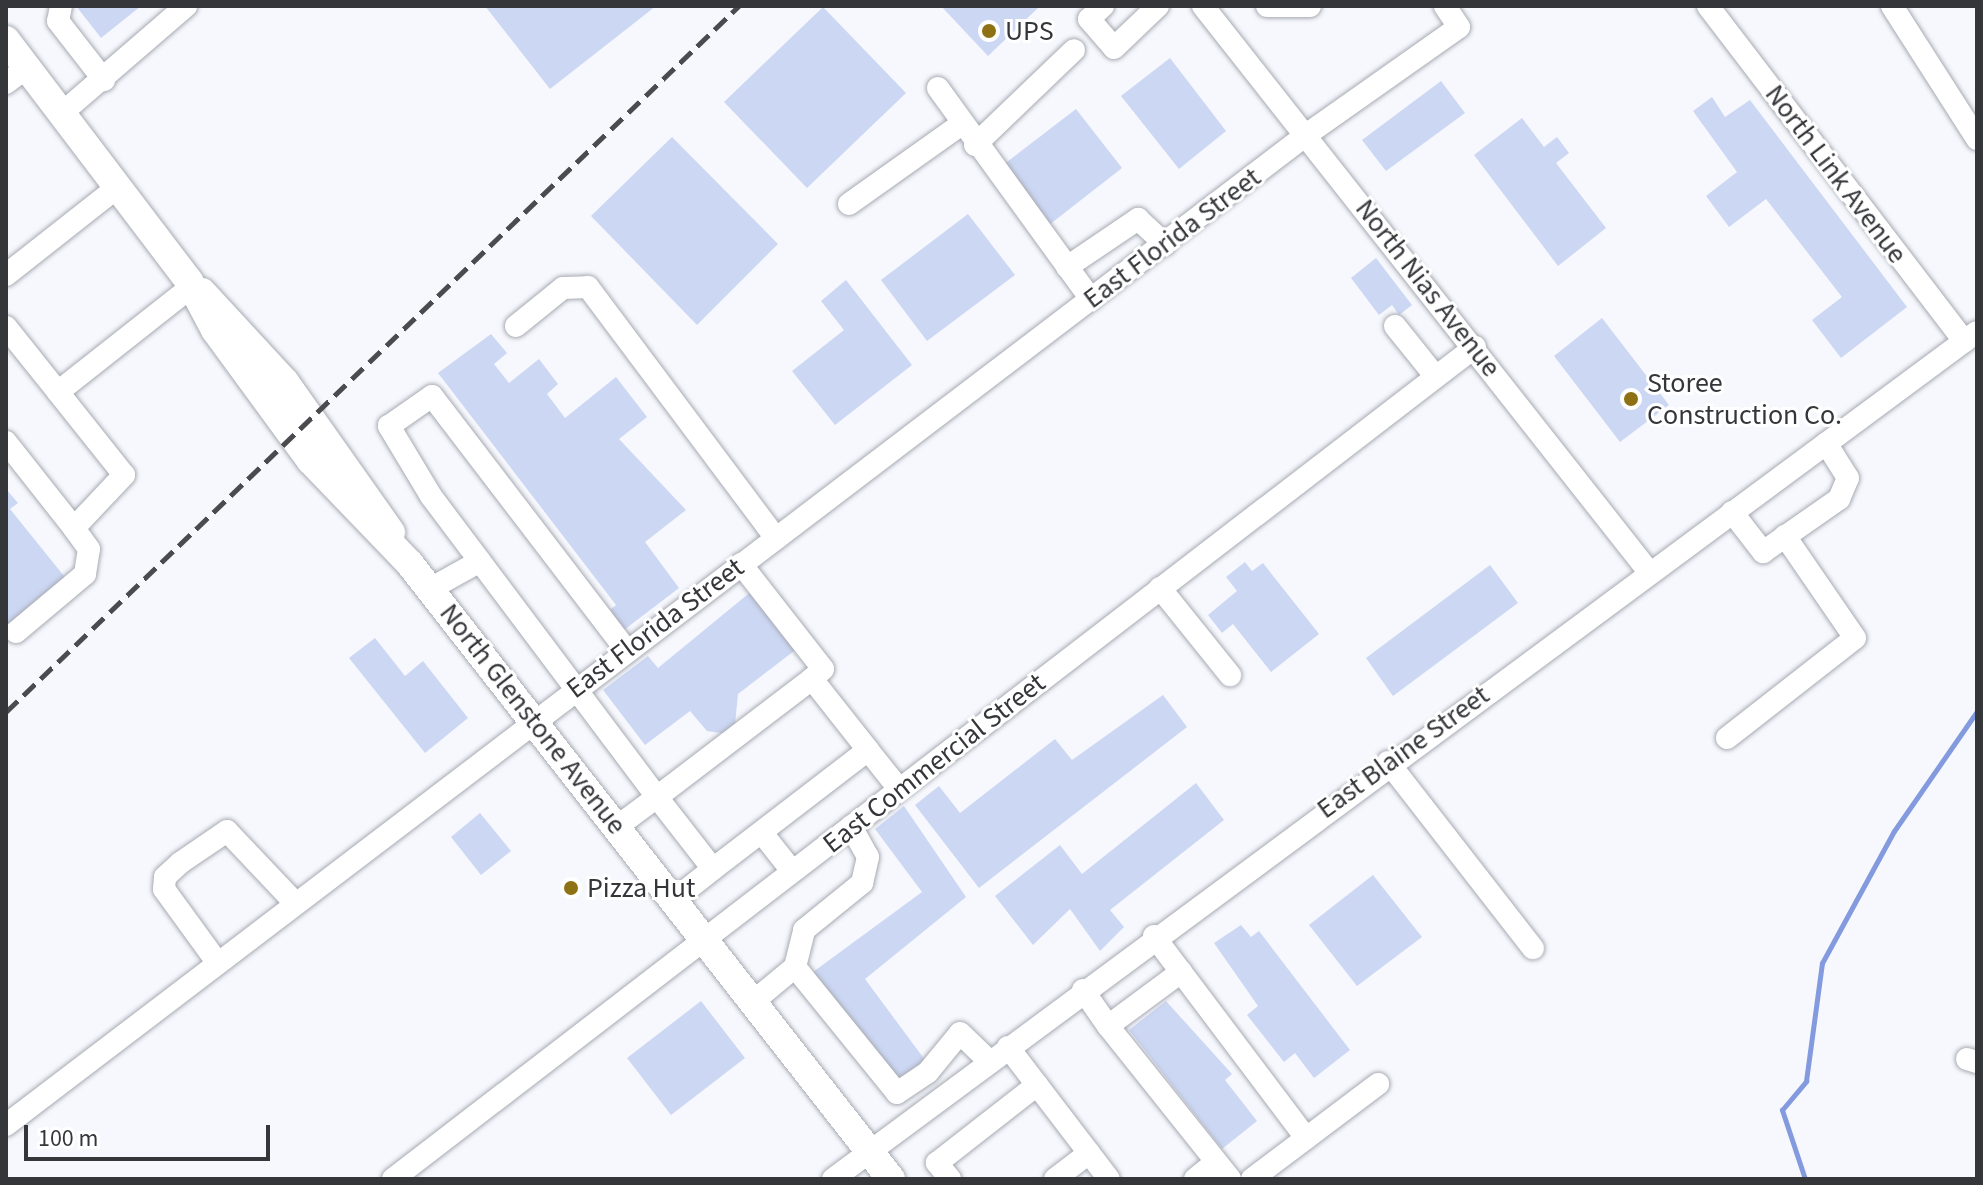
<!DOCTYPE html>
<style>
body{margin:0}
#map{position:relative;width:1983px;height:1185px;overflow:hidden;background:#f6f8fd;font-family:"Source Sans 3",sans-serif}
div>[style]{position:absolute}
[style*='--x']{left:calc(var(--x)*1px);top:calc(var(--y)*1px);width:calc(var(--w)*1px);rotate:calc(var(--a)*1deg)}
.stream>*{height:5px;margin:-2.5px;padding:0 2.5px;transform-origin:2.5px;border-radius:2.5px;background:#849ade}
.building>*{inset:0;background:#ccd7f4}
.roads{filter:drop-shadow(0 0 2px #a7aab2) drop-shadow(0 0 2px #a7aab2)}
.minor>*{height:22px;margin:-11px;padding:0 11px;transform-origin:11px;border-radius:11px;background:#fff}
.major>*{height:28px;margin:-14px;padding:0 14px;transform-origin:14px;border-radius:14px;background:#fff}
.rail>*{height:5px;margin-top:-2.5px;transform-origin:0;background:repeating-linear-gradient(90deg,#4a4b4e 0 16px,transparent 0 24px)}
.dots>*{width:22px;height:22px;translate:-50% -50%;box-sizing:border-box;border:4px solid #fff;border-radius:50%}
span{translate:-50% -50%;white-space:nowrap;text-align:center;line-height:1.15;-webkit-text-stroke:6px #fff;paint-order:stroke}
.poi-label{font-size:28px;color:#353639}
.left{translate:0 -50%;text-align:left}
.street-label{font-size:28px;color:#353639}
.frame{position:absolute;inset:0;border:8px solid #353639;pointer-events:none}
.scale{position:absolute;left:24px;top:1125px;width:246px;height:36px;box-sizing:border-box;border:4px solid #353639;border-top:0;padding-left:10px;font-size:24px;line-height:28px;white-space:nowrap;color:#353639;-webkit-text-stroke:6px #fff;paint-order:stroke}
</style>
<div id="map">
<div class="stream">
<i style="--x:1805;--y:1179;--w:73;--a:-108.4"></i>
<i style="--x:1782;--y:1110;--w:38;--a:-50"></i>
<i style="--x:1806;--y:1081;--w:119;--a:-82.3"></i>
<i style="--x:1822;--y:963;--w:150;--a:-61.4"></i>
<i style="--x:1894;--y:831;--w:146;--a:-55.3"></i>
</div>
<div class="building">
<i style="clip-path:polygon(76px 6px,141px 6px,101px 38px)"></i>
<i style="clip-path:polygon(485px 6px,656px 6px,550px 89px)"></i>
<i style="clip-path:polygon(941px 6px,1040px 6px,988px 56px)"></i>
<i style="clip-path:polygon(823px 7px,906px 93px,807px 188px,724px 102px)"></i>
<i style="clip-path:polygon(1170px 58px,1226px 131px,1179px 169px,1121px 96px)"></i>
<i style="clip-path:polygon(1441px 81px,1465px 113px,1386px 171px,1362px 140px)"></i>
<i style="clip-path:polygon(1712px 97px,1725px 117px,1750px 100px,1907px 307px,1841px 358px,1812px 320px,1842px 297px,1766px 199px,1729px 227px,1706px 196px,1737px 172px,1693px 111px)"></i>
<i style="clip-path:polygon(1076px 109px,1122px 168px,1049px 225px,1003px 165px)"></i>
<i style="clip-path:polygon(1522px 118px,1544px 147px,1557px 137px,1569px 153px,1556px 163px,1606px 228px,1558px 266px,1474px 155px)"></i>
<i style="clip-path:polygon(672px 137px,778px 244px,697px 325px,591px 216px)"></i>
<i style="clip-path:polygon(968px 214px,1015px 275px,927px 341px,881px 280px)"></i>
<i style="clip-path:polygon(1376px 258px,1412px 305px,1399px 315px,1392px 305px,1379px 315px,1351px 278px)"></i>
<i style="clip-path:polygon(846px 280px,912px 365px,835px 425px,792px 371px,844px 330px,821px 301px)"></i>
<i style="clip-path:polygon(1602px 318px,1669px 405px,1620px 442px,1554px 356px)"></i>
<i style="clip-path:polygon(491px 334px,507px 353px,494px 364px,509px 383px,539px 359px,558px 384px,547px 394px,565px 418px,616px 377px,647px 417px,619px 439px,686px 510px,645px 542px,679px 588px,624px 630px,610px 610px,616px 605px,438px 373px)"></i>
<i style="clip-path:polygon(6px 489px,18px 503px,10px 509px,68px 581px,6px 630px)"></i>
<i style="clip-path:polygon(1245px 562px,1252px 571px,1263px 563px,1319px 634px,1271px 672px,1233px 624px,1222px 633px,1208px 615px,1237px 591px,1226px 577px)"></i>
<i style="clip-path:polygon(1490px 565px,1518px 603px,1393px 696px,1366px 658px)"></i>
<i style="clip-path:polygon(753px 590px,798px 648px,738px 694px,734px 735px,707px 731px,690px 711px,645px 745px,603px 690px,648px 656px,658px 668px)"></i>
<i style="clip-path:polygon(375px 638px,405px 676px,423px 661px,468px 718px,425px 753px,349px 658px)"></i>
<i style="clip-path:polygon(1163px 695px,1187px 727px,979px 888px,915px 805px,939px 786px,960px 813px,1055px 739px,1072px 760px)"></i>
<i style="clip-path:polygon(1196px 783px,1224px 820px,1110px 910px,1124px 927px,1100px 951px,1070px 909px,1033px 945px,995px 896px,1060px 845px,1082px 874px)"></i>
<i style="clip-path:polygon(904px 806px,966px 897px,865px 979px,928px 1064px,898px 1086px,813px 972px,922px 892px,875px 829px)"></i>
<i style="clip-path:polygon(480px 813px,511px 851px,481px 875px,451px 837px)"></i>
<i style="clip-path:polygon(1373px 875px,1422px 937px,1357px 986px,1309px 925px)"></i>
<i style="clip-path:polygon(1241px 925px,1251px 937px,1259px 931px,1350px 1050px,1314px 1078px,1295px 1053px,1284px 1062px,1247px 1015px,1258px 1006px,1214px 943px)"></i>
<i style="clip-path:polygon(701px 1001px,745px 1058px,671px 1115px,627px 1058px)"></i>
<i style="clip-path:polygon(1166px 1001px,1232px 1074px,1225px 1080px,1257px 1121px,1222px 1149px,1129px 1030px)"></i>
</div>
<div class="roads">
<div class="minor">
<i style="--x:61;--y:6;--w:15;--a:101"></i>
<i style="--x:58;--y:21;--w:75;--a:52.1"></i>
<i style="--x:1103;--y:6;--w:19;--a:137"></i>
<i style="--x:1089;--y:19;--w:38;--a:49"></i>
<i style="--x:1114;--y:48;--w:61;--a:-43.7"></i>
<i style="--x:1203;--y:6;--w:721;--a:51.76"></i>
<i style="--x:1267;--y:6;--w:43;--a:0"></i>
<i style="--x:1708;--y:6;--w:422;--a:52.6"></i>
<i style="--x:1892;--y:6;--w:158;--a:57.4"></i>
<i style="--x:6;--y:83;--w:26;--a:-37"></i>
<i style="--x:938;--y:88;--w:261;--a:54.1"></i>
<i style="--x:62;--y:113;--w:164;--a:-40.8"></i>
<i style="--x:975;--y:145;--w:137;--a:-43.8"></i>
<i style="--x:849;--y:204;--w:136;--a:-35.4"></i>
<i style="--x:1067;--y:267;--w:86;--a:-34.1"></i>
<i style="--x:1138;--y:219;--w:37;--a:43"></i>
<i style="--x:6;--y:275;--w:144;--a:-38.2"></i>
<i style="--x:516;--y:326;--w:60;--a:-39"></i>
<i style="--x:563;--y:288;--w:25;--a:-2"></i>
<i style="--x:588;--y:287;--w:314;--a:53.2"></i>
<i style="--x:1395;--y:326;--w:65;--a:51.2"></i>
<i style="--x:6;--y:327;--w:83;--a:51.3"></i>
<i style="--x:58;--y:392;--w:171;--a:-38.3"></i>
<i style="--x:6;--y:442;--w:110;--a:51.7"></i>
<i style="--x:74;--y:528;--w:73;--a:-46.7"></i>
<i style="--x:124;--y:475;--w:106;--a:-128.5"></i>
<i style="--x:1732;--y:512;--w:51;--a:52.2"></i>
<i style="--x:1763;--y:552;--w:93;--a:-34.9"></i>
<i style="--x:1839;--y:499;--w:23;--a:-67"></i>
<i style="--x:1848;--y:478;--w:41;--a:-122.2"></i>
<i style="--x:741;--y:564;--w:133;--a:52"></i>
<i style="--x:823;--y:669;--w:15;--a:138"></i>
<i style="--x:812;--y:679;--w:90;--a:51.7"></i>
<i style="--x:1160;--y:588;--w:112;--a:51.2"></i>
<i style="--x:430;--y:589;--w:57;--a:-29.2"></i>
<i style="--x:16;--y:632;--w:90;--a:-40"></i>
<i style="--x:85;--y:574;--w:25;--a:-81"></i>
<i style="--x:89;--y:549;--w:26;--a:-126"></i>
<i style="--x:1727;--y:738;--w:162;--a:-38"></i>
<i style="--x:1855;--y:638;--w:124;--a:-124.5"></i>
<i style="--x:1388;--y:762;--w:236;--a:52.1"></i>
<i style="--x:618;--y:826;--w:49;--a:-36.6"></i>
<i style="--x:657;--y:797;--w:376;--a:-126.9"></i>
<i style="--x:431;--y:496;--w:82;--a:-121"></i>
<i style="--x:389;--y:426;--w:52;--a:-34.9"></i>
<i style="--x:432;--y:396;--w:320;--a:52.6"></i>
<i style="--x:762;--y:833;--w:48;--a:51.7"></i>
<i style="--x:713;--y:869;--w:195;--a:-37.5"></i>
<i style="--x:868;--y:750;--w:50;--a:51.5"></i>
<i style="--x:675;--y:899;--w:48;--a:-38.3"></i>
<i style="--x:713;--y:869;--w:91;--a:-127.9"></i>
<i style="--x:657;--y:797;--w:195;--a:-37.3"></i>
<i style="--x:217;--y:962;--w:90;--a:-126"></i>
<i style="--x:164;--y:889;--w:12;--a:-85"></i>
<i style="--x:165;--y:877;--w:21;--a:-43"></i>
<i style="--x:180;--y:863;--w:57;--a:-34.2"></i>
<i style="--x:227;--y:831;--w:99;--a:46.6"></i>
<i style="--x:795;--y:967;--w:162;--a:51"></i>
<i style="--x:897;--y:1093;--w:37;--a:-34"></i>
<i style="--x:928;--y:1072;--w:50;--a:-50.6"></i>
<i style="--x:960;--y:1033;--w:40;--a:44"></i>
<i style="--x:1181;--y:972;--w:208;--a:53"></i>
<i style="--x:1083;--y:990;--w:44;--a:55.2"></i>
<i style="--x:1108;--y:1026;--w:91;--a:-36.5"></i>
<i style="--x:1181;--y:972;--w:45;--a:-126.9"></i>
<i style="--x:754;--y:1001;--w:53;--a:-39.7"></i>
<i style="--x:795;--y:967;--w:38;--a:-76"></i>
<i style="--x:804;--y:930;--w:75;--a:-39"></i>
<i style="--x:862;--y:883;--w:27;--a:-77"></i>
<i style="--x:868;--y:857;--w:35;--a:-119"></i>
<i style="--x:1108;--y:1026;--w:196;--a:51.4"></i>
<i style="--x:1008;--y:1047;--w:166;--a:52.6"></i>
<i style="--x:1967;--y:1059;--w:10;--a:17"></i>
<i style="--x:6;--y:1125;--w:1634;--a:-37.29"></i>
<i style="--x:1306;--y:135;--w:187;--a:-35.2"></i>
<i style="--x:1459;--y:27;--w:25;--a:-124"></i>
<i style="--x:393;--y:1179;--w:1365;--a:-37.56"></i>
<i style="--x:833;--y:1179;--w:1423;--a:-36.52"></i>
<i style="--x:950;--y:1179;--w:21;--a:-129"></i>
<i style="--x:937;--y:1163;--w:127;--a:-38"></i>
<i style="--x:1055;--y:1179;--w:43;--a:-37.4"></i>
<i style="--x:1195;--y:1179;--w:27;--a:-39"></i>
<i style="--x:1252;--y:1179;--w:158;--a:-37"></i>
</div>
<div class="major">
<i style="--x:6;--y:40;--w:303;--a:52.8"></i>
<i style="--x:189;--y:281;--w:55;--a:62"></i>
<i style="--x:215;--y:330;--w:162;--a:53.8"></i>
<i style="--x:311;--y:461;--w:143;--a:46.1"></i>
<i style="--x:410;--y:564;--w:781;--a:51.97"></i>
<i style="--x:202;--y:292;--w:122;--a:47.3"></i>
<i style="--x:285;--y:382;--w:184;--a:54.8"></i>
</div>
</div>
<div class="rail">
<i style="--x:6;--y:712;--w:1018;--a:-43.93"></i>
</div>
<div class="dots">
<i style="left:989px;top:31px;background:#8d7114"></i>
<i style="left:1631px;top:399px;background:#8d7114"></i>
<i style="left:571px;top:888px;background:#8d7114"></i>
</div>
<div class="poi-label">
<span class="left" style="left:1005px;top:31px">UPS</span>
<span class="left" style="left:1647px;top:399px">Storee<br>Construction Co.</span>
<span class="left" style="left:587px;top:888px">Pizza Hut</span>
</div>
<div class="street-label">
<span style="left:1836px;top:174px;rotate:53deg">North Link Avenue</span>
<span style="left:1172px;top:238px;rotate:-37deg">East Florida Street</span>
<span style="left:1428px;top:288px;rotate:52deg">North Nias Avenue</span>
<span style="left:655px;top:628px;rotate:-37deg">East Florida Street</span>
<span style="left:533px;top:719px;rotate:52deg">North Glenstone Avenue</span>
<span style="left:1403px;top:752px;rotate:-36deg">East Blaine Street</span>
<span style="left:934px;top:763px;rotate:-38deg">East Commercial Street</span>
</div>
<div class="frame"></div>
<div class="scale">100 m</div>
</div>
